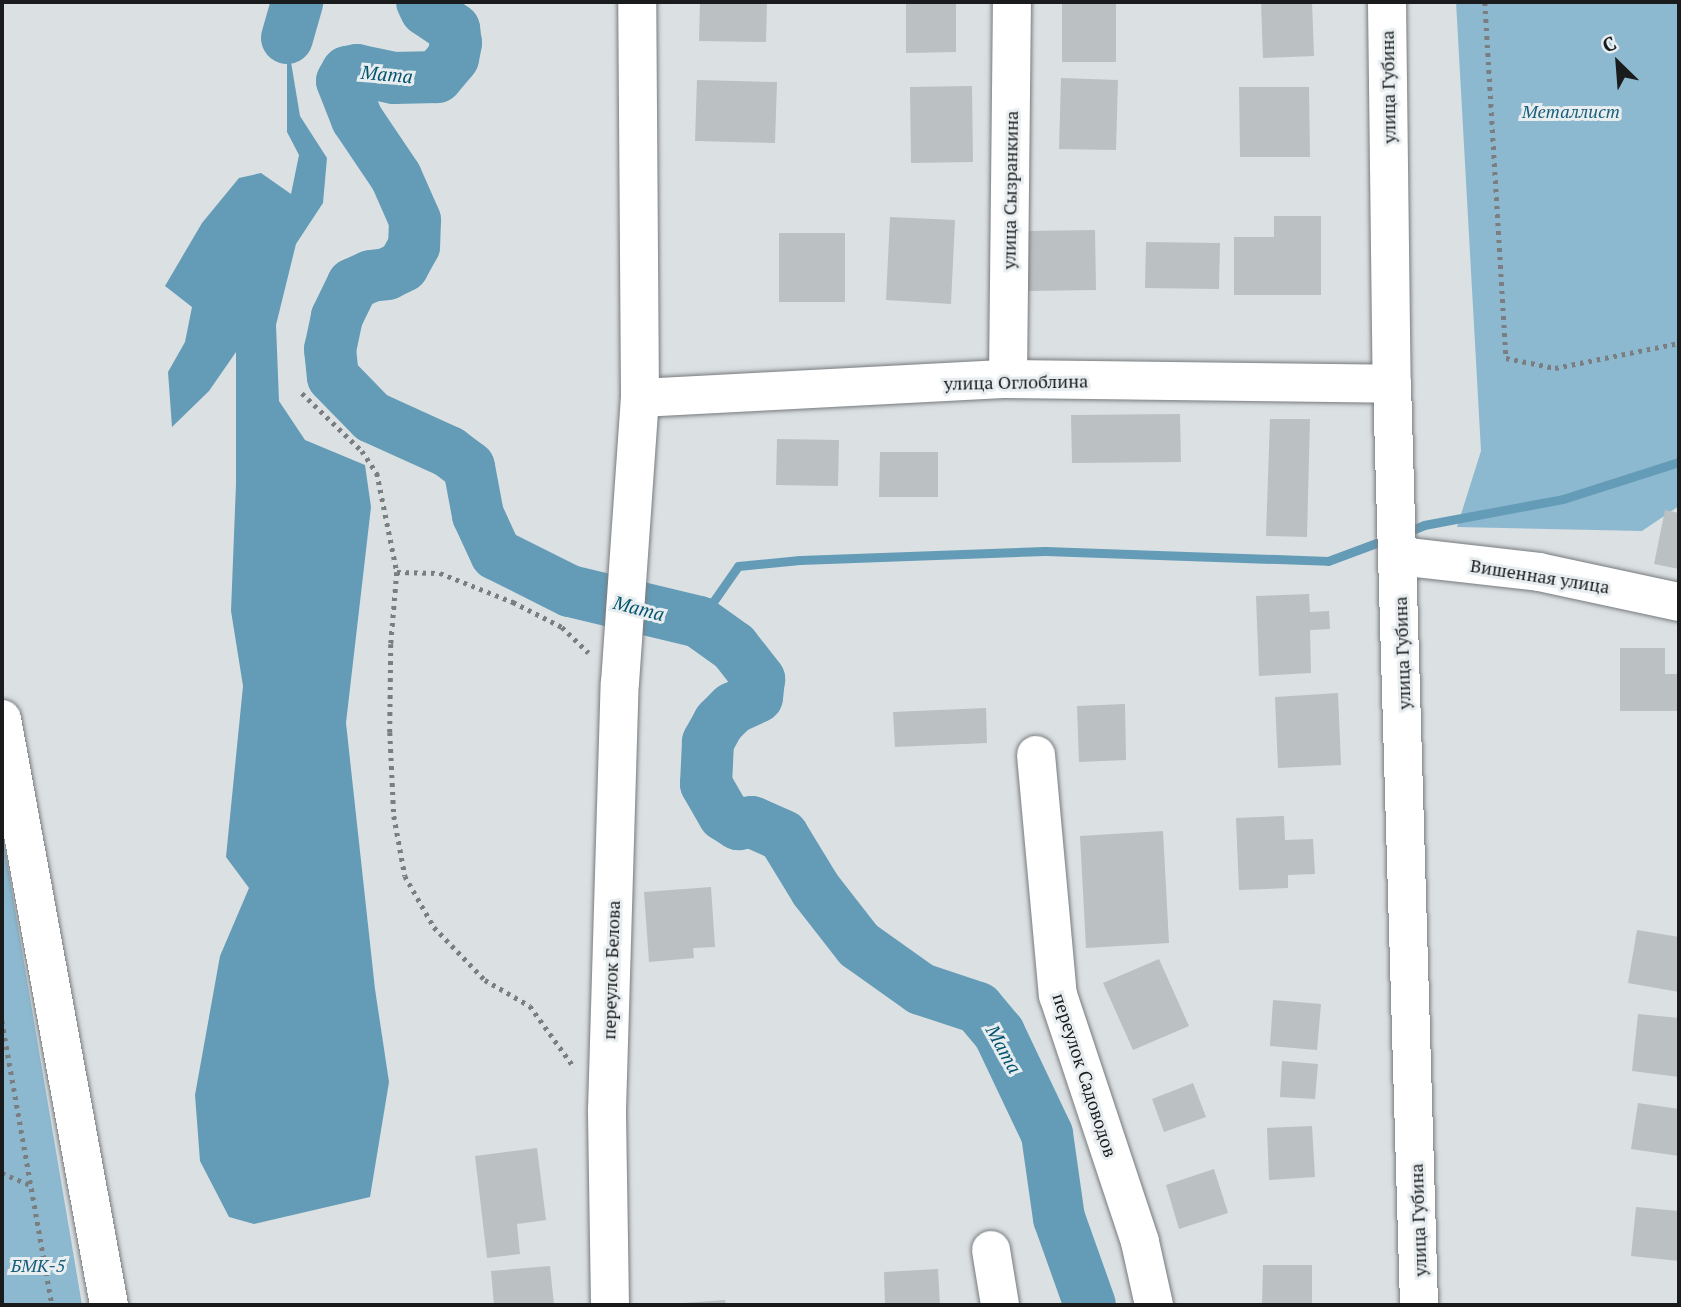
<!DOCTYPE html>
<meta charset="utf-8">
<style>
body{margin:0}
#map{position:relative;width:1681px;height:1307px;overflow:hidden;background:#dbe0e3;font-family:"PT Serif",serif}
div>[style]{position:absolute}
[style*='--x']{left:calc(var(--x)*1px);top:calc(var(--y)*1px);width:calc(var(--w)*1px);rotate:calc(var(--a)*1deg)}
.green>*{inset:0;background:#8db9d0}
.water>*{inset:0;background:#649cb7}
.stream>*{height:9px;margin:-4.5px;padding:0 4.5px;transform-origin:4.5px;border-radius:4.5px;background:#649cb7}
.river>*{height:52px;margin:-26px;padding:0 26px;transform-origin:26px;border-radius:26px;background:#649cb7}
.building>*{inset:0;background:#bbc0c2}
.path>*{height:4.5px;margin-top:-2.25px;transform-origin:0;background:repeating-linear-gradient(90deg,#7b7e80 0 3.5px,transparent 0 8.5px)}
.roads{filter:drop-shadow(0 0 2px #777b7e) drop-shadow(0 0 2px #777b7e)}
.minor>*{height:38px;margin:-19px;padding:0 19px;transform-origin:19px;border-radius:19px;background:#fff}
span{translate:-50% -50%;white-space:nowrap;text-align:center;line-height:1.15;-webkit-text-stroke:6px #e8eef0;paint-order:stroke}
.street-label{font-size:18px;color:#1a1b1c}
.park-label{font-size:18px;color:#185e7b;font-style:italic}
.water-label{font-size:19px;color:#03526e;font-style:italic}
.frame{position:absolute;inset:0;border:4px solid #1a1b1c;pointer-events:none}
.north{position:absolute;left:1583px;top:28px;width:70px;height:70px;-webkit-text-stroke:5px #e8eef0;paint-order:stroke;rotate:335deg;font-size:19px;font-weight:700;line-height:28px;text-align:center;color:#1a1b1c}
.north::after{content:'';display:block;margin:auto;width:24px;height:32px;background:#1a1b1c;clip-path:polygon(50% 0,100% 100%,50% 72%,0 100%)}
</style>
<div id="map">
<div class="green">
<i style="clip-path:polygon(1456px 2px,1679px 2px,1679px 506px,1642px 531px,1457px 527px,1481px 451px)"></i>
<i style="clip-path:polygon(2px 832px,82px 1305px,2px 1305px)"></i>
</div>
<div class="water">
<i style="clip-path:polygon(287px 38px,300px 116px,327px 158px,323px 203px,296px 244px,276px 325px,279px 401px,305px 440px,365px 465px,371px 507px,346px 723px,375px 989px,389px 1082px,370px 1197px,254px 1224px,229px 1217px,200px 1161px,195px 1095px,220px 956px,249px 888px,226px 857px,243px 686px,231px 611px,236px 484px,236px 352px,209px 391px,172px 427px,168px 372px,185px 342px,192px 307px,165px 286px,202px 223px,239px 178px,261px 173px,291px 194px,299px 155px,287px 132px)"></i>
</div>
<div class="stream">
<i style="--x:1407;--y:532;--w:18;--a:-22"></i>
<i style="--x:1424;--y:525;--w:141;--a:-10.6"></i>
<i style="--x:1563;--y:499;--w:122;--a:-17.7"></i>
<i style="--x:699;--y:622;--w:68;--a:-55.1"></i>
<i style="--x:738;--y:566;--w:62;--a:-5.5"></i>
<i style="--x:800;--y:560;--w:245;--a:-2.1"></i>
<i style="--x:1045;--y:551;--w:283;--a:2"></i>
<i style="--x:1328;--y:561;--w:63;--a:-20.4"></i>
</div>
<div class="river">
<i style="--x:422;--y:2;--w:9;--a:63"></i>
<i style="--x:426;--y:10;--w:34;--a:34"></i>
<i style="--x:454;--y:29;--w:14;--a:82"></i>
<i style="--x:456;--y:43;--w:15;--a:101"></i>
<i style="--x:453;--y:58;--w:25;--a:130"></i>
<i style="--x:437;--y:77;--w:43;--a:178.7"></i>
<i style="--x:394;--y:78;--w:38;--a:-168"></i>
<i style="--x:357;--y:70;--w:10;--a:169"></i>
<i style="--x:347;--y:72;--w:10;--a:119"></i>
<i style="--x:342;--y:81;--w:41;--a:68.5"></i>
<i style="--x:357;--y:119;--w:70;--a:56.1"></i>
<i style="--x:396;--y:177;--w:47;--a:66.2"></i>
<i style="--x:415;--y:220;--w:26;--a:92"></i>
<i style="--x:414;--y:246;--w:23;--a:119"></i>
<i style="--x:403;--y:266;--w:18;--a:153"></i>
<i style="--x:387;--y:274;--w:16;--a:173"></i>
<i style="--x:371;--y:276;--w:20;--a:156"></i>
<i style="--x:353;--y:284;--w:37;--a:116"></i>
<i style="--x:337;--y:317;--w:33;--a:102"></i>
<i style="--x:330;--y:349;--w:28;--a:84"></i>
<i style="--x:333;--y:377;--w:56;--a:45.7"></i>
<i style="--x:372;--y:417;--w:85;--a:24.4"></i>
<i style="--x:449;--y:452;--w:25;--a:37"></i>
<i style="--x:469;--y:467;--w:49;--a:79.4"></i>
<i style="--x:478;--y:515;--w:43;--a:65.2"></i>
<i style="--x:496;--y:554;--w:83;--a:26.6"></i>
<i style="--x:570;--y:591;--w:133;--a:13.5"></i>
<i style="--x:699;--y:622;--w:43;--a:35.5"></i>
<i style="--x:734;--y:647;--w:41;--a:52"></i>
<i style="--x:759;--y:679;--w:18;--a:96"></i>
<i style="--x:757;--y:697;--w:26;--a:155"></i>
<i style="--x:733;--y:708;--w:20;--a:135"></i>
<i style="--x:719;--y:722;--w:23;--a:119"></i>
<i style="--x:708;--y:742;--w:42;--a:92.7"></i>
<i style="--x:706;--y:784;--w:36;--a:60"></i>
<i style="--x:724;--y:815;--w:17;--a:33"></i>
<i style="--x:738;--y:824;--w:14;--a:-8"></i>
<i style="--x:752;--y:822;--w:34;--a:24"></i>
<i style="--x:783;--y:836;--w:63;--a:58.6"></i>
<i style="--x:816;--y:890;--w:70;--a:52"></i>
<i style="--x:859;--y:945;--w:76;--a:35.4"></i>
<i style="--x:921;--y:989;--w:60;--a:18.4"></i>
<i style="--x:978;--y:1008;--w:33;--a:50"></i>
<i style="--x:999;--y:1033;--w:112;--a:64.6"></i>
<i style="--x:1047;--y:1134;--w:85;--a:81.9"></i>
<i style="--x:1059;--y:1218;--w:92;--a:70.4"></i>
<i style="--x:287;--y:38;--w:37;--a:-74"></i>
</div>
<div class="building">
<i style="clip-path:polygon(700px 2px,767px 2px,766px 42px,699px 41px)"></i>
<i style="clip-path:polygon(906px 2px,956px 2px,956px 52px,906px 53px)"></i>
<i style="clip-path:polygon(1062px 2px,1116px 2px,1116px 62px,1062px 62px)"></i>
<i style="clip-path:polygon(1261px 2px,1312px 2px,1314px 56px,1263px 58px)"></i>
<i style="clip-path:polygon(1061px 78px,1118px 80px,1116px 150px,1059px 149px)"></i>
<i style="clip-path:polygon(697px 80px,777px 82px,775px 143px,695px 141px)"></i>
<i style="clip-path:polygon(972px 86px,973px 162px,911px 163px,910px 87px)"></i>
<i style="clip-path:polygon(1239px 87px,1309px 87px,1310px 157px,1240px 157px)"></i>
<i style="clip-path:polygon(1274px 216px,1321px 216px,1321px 295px,1234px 295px,1234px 237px,1274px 237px)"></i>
<i style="clip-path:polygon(890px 217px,955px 220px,951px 304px,886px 300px)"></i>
<i style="clip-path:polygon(1095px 230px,1096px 290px,1027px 291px,1026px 231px)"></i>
<i style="clip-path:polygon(779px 233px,845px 233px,845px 302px,779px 302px)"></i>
<i style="clip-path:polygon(1146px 242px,1220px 243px,1219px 289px,1145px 288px)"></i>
<i style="clip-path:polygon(1180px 414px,1181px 462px,1072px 463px,1071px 415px)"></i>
<i style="clip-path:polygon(1270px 419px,1310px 419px,1307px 537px,1266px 536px)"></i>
<i style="clip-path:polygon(777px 439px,839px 440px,838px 486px,776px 485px)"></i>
<i style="clip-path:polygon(880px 452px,938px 452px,938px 497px,879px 497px)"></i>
<i style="clip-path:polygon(1665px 510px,1679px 513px,1679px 569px,1654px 564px)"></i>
<i style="clip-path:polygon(1309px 594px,1310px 612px,1329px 611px,1330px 629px,1310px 630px,1311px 673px,1259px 676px,1256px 596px)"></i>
<i style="clip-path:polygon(1620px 648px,1665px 648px,1665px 674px,1679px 674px,1679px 711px,1620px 711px)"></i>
<i style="clip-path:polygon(1338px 693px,1341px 765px,1278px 768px,1275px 697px)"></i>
<i style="clip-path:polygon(1125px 704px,1126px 760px,1079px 762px,1077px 706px)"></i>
<i style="clip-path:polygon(986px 708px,987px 743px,895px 747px,893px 712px)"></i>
<i style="clip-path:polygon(1284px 816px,1285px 840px,1313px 839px,1315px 874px,1288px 875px,1288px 888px,1239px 890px,1236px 818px)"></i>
<i style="clip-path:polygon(1163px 831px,1169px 943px,1086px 948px,1080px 836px)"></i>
<i style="clip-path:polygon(711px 887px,715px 947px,693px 948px,694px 958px,649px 962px,644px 892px)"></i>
<i style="clip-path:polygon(1637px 930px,1679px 937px,1679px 992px,1628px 983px)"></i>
<i style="clip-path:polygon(1159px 959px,1189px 1026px,1133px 1050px,1103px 983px)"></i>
<i style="clip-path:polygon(1273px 1000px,1321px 1004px,1317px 1050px,1270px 1046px)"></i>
<i style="clip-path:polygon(1638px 1014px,1679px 1018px,1679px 1077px,1632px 1071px)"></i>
<i style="clip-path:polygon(1282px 1061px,1318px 1064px,1315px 1099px,1280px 1097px)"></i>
<i style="clip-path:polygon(1193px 1083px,1206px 1117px,1164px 1132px,1152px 1099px)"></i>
<i style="clip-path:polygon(1638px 1103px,1679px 1109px,1679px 1156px,1631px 1149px)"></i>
<i style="clip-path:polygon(1312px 1126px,1315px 1177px,1269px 1180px,1267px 1128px)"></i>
<i style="clip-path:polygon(537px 1148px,546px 1220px,517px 1224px,520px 1254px,487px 1258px,475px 1156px)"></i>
<i style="clip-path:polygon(1214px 1169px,1228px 1213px,1179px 1229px,1166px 1185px)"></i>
<i style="clip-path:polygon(1636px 1207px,1679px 1211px,1679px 1261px,1631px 1256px)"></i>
<i style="clip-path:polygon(1263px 1265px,1312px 1265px,1312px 1305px,1262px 1305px)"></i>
<i style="clip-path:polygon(550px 1266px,554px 1305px,494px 1305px,491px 1271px)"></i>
<i style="clip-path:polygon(938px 1269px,940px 1305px,885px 1305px,884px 1272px)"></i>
<i style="clip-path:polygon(725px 1300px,726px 1305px,683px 1305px,683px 1303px)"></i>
</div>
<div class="path">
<i style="--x:1485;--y:2;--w:357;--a:86.6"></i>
<i style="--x:1506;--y:358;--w:50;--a:11.5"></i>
<i style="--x:1555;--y:368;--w:126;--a:-11.4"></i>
<i style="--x:302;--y:393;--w:83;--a:44"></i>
<i style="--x:362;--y:451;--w:27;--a:56"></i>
<i style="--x:377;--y:473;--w:101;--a:78.6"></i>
<i style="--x:397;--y:572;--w:72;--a:94.8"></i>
<i style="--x:391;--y:644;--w:88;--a:90.7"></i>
<i style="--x:390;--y:732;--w:84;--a:87.3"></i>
<i style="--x:394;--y:816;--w:61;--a:79.6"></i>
<i style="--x:405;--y:876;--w:59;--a:60.4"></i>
<i style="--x:434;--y:927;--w:74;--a:46.1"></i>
<i style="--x:485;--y:980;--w:52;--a:30"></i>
<i style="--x:530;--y:1006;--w:75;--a:54.2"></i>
<i style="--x:397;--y:572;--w:43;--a:1.3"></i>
<i style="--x:440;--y:573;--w:79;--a:21.7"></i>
<i style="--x:513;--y:602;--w:55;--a:27"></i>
<i style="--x:562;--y:627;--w:37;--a:44"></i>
<i style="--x:2;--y:1021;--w:288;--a:80"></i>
<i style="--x:2;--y:1173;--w:30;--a:23"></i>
</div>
<div class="roads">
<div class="minor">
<i style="--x:1387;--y:2;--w:382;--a:89.3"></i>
<i style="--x:1392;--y:384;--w:921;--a:88.32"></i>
<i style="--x:1008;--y:379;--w:377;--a:-89.4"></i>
<i style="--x:640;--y:398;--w:368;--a:-3"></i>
<i style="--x:1008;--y:379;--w:384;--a:0.7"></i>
<i style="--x:1399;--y:556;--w:141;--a:6.5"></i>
<i style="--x:1539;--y:572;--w:143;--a:12.1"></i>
<i style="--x:2;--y:719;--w:596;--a:79.65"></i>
<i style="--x:1036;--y:755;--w:241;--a:84.8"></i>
<i style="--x:1058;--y:995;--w:260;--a:71.6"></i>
<i style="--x:1140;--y:1242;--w:65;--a:77.5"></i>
<i style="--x:991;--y:1250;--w:56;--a:80.7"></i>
<i style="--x:610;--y:1305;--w:195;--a:-90.9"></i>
<i style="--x:607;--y:1110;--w:427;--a:-88.3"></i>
<i style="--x:620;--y:683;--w:286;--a:-86"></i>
<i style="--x:640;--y:398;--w:396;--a:-90.4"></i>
</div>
</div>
<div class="street-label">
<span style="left:1388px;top:87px;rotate:-91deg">улица Губина</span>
<span style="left:1010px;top:190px;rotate:-89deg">улица Сызранкина</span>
<span style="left:1016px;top:382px;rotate:-1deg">улица Оглоблина</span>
<span style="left:1540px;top:576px;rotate:9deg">Вишенная улица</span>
<span style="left:1402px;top:653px;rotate:-92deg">улица Губина</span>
<span style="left:611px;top:970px;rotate:-88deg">переулок Белова</span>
<span style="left:1085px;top:1075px;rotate:72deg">переулок Садоводов</span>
<span style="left:1418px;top:1220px;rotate:-92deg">улица Губина</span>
</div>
<div class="park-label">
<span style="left:1571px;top:111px">Металлист</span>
<span style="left:38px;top:1265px">БМК-5</span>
</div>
<div class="water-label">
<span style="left:387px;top:74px;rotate:5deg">Мата</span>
<span style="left:639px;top:608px;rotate:14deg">Мата</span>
<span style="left:1004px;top:1049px;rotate:61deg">Мата</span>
</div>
<div class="frame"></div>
<div class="north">С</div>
</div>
